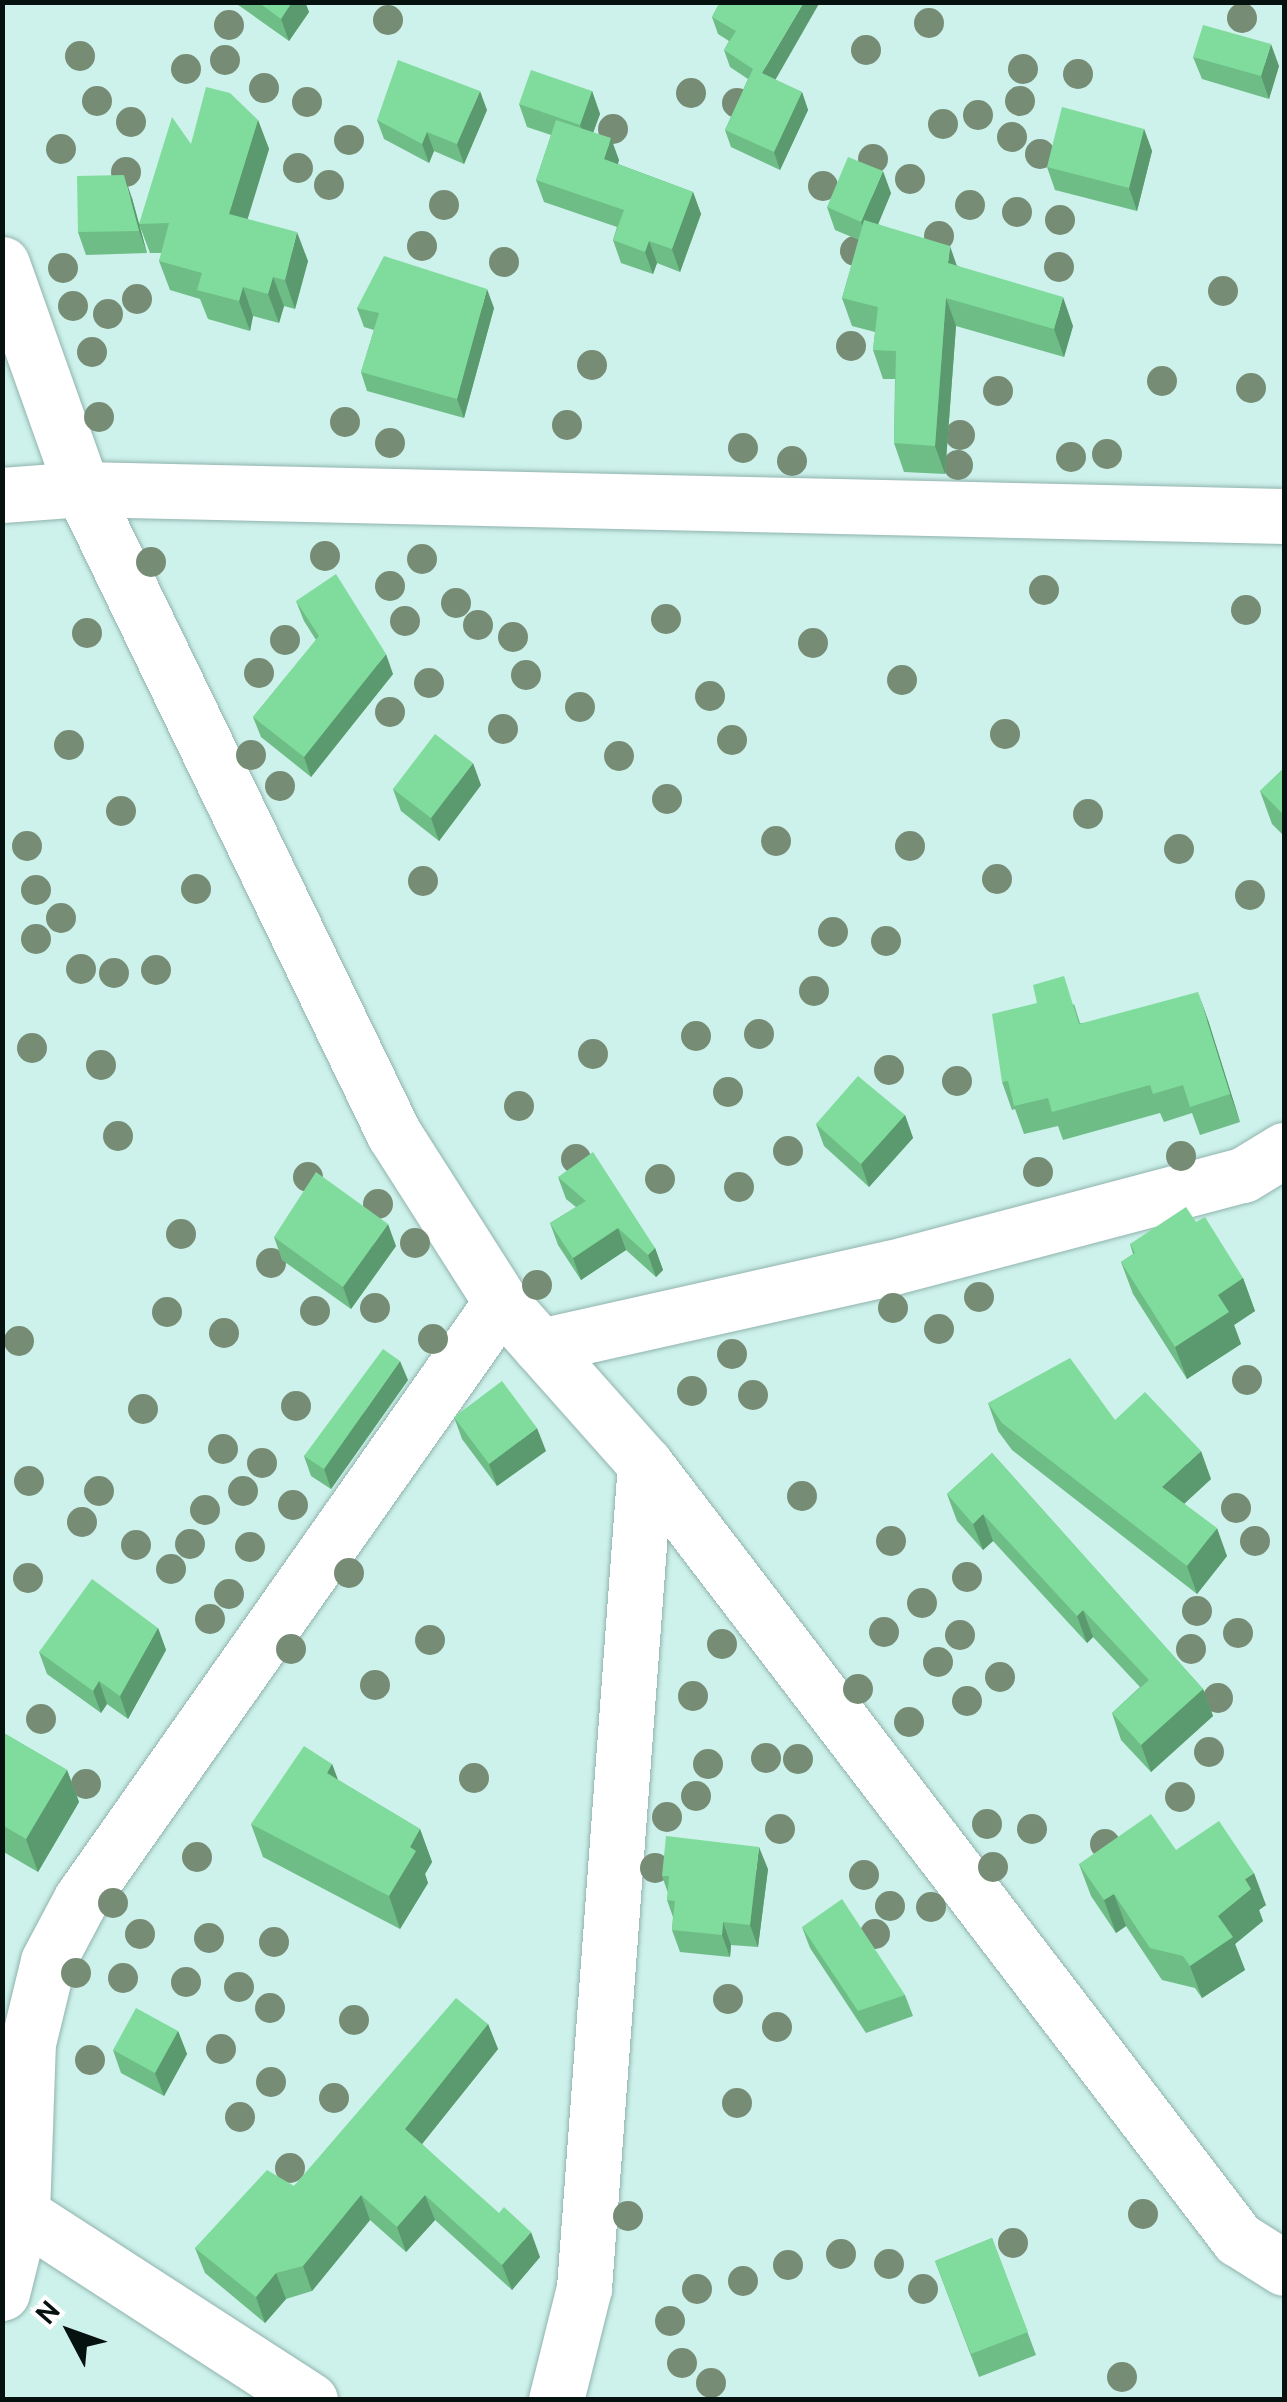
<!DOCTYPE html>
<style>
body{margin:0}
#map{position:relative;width:1287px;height:2402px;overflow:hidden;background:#cdf1eb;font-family:Cabin,sans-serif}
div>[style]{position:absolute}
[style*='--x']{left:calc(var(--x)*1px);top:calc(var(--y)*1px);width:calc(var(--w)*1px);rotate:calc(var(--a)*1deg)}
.roads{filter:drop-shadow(0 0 2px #90b3ad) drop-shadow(0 0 2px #90b3ad)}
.minor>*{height:55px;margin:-27.5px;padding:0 27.5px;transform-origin:27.5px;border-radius:27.5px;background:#fff}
.trees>*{width:30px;height:30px;margin:-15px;border-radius:50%;background:#768c74}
.wall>*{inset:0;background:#6ebd87}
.shaded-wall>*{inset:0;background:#5a9a6e}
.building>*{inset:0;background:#80dc9d}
span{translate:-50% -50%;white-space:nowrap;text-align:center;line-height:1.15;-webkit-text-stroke:8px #fff;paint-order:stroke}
.frame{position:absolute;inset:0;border:5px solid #051210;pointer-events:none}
.north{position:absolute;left:20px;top:2282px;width:100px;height:100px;-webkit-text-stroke:8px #fff;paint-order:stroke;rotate:311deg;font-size:28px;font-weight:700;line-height:40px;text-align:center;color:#051210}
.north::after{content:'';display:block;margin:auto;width:35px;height:45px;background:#051210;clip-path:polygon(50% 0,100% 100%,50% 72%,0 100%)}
</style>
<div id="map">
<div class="roads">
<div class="minor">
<i style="--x:2;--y:264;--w:239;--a:70.4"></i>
<i style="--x:82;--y:489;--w:716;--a:64.19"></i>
<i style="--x:394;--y:1134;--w:199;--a:57.5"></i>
<i style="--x:501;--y:1302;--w:217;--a:48.4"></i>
<i style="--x:645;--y:1464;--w:976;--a:52.58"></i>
<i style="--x:1238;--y:2239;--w:54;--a:32.2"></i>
<i style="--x:2;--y:495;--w:80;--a:-4.3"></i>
<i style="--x:82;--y:489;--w:1202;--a:1.29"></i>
<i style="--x:540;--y:1346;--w:359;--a:-12.6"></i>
<i style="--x:890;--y:1268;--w:365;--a:-14.8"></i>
<i style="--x:1243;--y:1175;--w:48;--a:-31.4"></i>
<i style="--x:2;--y:2201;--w:367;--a:32.9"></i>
<i style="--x:2;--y:2293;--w:82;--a:-76"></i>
<i style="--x:22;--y:2213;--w:170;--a:-88"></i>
<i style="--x:28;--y:2043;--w:84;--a:-76.3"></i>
<i style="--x:48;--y:1961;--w:70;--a:-62"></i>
<i style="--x:81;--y:1899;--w:730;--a:-54.87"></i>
<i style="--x:556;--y:2400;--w:115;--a:-76"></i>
<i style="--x:584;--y:2288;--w:826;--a:-85.77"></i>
</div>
</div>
<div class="trees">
<i style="left:1242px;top:18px"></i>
<i style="left:388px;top:20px"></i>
<i style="left:929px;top:23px"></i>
<i style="left:229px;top:25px"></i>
<i style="left:866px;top:50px"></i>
<i style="left:80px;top:56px"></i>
<i style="left:225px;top:60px"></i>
<i style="left:186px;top:69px"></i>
<i style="left:1023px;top:69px"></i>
<i style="left:1078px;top:74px"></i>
<i style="left:264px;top:88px"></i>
<i style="left:691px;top:93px"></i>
<i style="left:97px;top:101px"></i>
<i style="left:1020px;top:101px"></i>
<i style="left:307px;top:102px"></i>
<i style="left:737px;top:103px"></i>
<i style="left:978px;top:115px"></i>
<i style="left:131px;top:122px"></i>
<i style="left:943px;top:124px"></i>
<i style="left:613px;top:129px"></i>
<i style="left:1012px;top:137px"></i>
<i style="left:349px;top:140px"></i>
<i style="left:61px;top:149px"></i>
<i style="left:1040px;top:154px"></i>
<i style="left:873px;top:159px"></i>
<i style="left:298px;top:168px"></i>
<i style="left:126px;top:172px"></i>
<i style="left:910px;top:179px"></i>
<i style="left:329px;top:185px"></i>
<i style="left:823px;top:186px"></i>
<i style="left:444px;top:205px"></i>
<i style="left:970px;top:205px"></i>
<i style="left:1017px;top:212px"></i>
<i style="left:1060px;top:220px"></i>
<i style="left:939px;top:236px"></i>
<i style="left:422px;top:246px"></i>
<i style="left:855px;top:251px"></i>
<i style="left:504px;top:262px"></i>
<i style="left:1059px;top:267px"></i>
<i style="left:63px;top:268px"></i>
<i style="left:1223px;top:291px"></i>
<i style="left:137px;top:299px"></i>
<i style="left:73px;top:306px"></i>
<i style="left:108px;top:314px"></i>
<i style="left:851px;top:346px"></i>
<i style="left:92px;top:352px"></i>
<i style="left:592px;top:365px"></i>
<i style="left:1162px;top:381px"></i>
<i style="left:1251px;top:388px"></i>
<i style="left:998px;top:391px"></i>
<i style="left:99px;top:417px"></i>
<i style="left:345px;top:422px"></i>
<i style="left:567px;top:425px"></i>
<i style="left:960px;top:435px"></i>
<i style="left:390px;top:443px"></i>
<i style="left:743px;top:448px"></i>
<i style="left:1107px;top:454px"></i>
<i style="left:1071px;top:457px"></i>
<i style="left:792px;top:461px"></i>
<i style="left:958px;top:465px"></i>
<i style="left:325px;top:556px"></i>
<i style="left:422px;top:559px"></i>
<i style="left:151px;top:562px"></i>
<i style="left:390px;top:586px"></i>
<i style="left:1044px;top:590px"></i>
<i style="left:456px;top:603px"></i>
<i style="left:1246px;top:610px"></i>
<i style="left:666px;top:619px"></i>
<i style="left:405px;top:621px"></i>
<i style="left:478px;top:625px"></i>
<i style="left:87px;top:633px"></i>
<i style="left:513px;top:637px"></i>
<i style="left:285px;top:640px"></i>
<i style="left:813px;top:643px"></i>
<i style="left:259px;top:673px"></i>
<i style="left:526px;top:675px"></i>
<i style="left:902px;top:680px"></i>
<i style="left:429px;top:683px"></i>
<i style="left:710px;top:696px"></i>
<i style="left:580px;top:707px"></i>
<i style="left:390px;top:712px"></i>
<i style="left:503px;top:729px"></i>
<i style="left:1005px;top:734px"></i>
<i style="left:732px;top:740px"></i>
<i style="left:69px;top:745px"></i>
<i style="left:251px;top:755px"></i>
<i style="left:619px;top:756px"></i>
<i style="left:280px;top:786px"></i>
<i style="left:667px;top:799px"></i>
<i style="left:121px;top:811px"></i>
<i style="left:1088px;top:814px"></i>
<i style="left:776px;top:841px"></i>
<i style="left:27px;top:846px"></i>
<i style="left:910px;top:846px"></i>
<i style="left:1179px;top:849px"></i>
<i style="left:997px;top:879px"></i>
<i style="left:423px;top:881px"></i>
<i style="left:196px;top:889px"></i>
<i style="left:36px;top:890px"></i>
<i style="left:1250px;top:895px"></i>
<i style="left:61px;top:918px"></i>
<i style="left:833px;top:932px"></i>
<i style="left:36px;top:939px"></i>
<i style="left:886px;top:941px"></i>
<i style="left:81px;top:969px"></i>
<i style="left:156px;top:970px"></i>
<i style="left:114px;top:973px"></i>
<i style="left:814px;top:991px"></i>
<i style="left:759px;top:1034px"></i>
<i style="left:696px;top:1036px"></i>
<i style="left:32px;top:1048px"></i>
<i style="left:593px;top:1054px"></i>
<i style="left:101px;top:1065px"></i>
<i style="left:889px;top:1070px"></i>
<i style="left:957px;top:1081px"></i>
<i style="left:728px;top:1092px"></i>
<i style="left:519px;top:1106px"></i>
<i style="left:118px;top:1136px"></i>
<i style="left:788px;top:1151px"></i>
<i style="left:1181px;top:1156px"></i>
<i style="left:576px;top:1159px"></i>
<i style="left:1038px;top:1172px"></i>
<i style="left:308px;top:1177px"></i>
<i style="left:660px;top:1179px"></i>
<i style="left:739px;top:1187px"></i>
<i style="left:378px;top:1204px"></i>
<i style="left:181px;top:1234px"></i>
<i style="left:415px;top:1243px"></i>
<i style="left:271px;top:1263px"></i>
<i style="left:537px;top:1285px"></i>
<i style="left:979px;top:1297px"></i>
<i style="left:375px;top:1308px"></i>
<i style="left:893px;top:1308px"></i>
<i style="left:315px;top:1311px"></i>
<i style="left:167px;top:1312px"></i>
<i style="left:939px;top:1329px"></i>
<i style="left:224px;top:1333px"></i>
<i style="left:433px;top:1339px"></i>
<i style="left:19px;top:1341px"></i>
<i style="left:732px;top:1354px"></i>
<i style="left:1247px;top:1380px"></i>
<i style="left:692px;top:1391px"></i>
<i style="left:753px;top:1395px"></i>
<i style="left:296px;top:1406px"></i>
<i style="left:143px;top:1409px"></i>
<i style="left:223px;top:1449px"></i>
<i style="left:262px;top:1463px"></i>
<i style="left:29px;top:1481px"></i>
<i style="left:99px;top:1491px"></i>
<i style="left:243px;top:1491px"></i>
<i style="left:802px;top:1496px"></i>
<i style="left:293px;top:1505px"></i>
<i style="left:1236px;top:1508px"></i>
<i style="left:205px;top:1510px"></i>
<i style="left:82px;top:1522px"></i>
<i style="left:891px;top:1541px"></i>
<i style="left:1255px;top:1541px"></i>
<i style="left:190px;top:1544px"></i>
<i style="left:136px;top:1545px"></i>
<i style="left:250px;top:1547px"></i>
<i style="left:171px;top:1569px"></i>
<i style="left:349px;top:1573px"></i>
<i style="left:967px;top:1577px"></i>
<i style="left:28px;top:1578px"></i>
<i style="left:229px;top:1594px"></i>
<i style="left:922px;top:1603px"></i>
<i style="left:1197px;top:1611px"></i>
<i style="left:210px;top:1619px"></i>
<i style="left:884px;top:1632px"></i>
<i style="left:1238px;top:1633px"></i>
<i style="left:960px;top:1635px"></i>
<i style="left:430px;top:1640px"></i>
<i style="left:722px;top:1644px"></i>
<i style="left:291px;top:1649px"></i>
<i style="left:1191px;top:1649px"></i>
<i style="left:938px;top:1662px"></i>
<i style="left:1000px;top:1677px"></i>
<i style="left:375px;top:1685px"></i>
<i style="left:858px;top:1689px"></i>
<i style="left:693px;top:1696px"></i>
<i style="left:1218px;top:1698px"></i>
<i style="left:967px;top:1701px"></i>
<i style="left:41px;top:1719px"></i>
<i style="left:909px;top:1722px"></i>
<i style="left:1209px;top:1752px"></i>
<i style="left:766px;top:1758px"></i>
<i style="left:798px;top:1759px"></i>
<i style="left:708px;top:1764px"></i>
<i style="left:474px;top:1778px"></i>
<i style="left:86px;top:1784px"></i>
<i style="left:696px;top:1796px"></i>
<i style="left:1180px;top:1797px"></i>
<i style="left:667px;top:1817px"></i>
<i style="left:987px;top:1824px"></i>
<i style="left:780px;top:1829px"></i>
<i style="left:1032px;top:1829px"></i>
<i style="left:1105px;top:1844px"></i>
<i style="left:197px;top:1857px"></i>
<i style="left:993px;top:1867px"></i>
<i style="left:655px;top:1868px"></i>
<i style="left:864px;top:1875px"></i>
<i style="left:113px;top:1903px"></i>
<i style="left:890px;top:1906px"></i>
<i style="left:931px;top:1907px"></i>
<i style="left:140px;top:1934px"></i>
<i style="left:875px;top:1934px"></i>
<i style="left:209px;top:1938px"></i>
<i style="left:274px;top:1942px"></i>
<i style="left:76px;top:1973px"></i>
<i style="left:123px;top:1978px"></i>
<i style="left:186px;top:1982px"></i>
<i style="left:239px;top:1987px"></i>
<i style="left:728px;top:1999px"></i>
<i style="left:270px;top:2008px"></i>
<i style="left:354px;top:2020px"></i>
<i style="left:777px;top:2027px"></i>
<i style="left:221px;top:2049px"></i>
<i style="left:90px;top:2060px"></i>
<i style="left:271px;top:2082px"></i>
<i style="left:334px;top:2098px"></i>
<i style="left:737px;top:2103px"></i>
<i style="left:240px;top:2117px"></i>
<i style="left:290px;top:2168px"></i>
<i style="left:1143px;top:2214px"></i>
<i style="left:628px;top:2216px"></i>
<i style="left:1013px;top:2243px"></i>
<i style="left:841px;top:2254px"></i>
<i style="left:889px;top:2264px"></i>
<i style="left:788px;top:2265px"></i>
<i style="left:743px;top:2281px"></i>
<i style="left:697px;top:2289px"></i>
<i style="left:923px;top:2289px"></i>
<i style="left:670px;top:2321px"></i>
<i style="left:682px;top:2363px"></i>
<i style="left:1122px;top:2377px"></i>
<i style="left:711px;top:2383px"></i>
</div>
<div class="wall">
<i style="clip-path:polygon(234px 2px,305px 2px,309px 12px,289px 41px)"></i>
<i style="clip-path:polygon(720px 2px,775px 80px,802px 92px,808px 110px,780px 170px,731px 147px,725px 130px,748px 79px,730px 67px,724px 50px,729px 41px,718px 34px,712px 17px)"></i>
<i style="clip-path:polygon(1193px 57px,1279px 66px,1269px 99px,1202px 79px)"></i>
<i style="clip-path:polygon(592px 91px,600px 114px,593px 132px,619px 160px,618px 164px,693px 192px,701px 214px,680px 272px,657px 263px,653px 274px,621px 263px,613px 240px,617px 227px,544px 202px,536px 180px,551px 135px,527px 127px,519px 104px)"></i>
<i style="clip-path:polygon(487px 110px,464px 164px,434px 151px,429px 163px,384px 139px,377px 120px)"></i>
<i style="clip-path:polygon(258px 120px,269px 149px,247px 219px,308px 261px,295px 309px,284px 306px,279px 323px,253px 316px,250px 331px,208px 319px,200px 299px,170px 290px,159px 261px,162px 253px,150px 253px,139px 224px,147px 253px,86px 255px,78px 232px,132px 198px,139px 224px,191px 144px)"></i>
<i style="clip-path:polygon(1144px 129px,1152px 151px,1137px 211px,1055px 190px,1047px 167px)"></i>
<i style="clip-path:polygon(891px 193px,878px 224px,1073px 326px,1064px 357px,956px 326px,945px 474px,904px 472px,894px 443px,895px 379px,883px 379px,873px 350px,875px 332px,852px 326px,842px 298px,859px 240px,835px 230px,827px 207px)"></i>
<i style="clip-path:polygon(357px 308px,494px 308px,464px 418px,367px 391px,361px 372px,374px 330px,364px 327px)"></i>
<i style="clip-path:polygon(296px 601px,393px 674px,311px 777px,261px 737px,253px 717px,316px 640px,304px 621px)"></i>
<i style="clip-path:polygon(1284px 768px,1284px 836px,1272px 824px,1260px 791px)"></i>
<i style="clip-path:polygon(481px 785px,439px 841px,401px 811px,393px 789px)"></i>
<i style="clip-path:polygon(1074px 1004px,1080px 1023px,1208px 1020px,1240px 1122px,1200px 1135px,1192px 1113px,1164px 1122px,1160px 1113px,1063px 1140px,1058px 1126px,1024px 1134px,1015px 1109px,1012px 1110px,1002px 1082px)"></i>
<i style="clip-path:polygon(905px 1115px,913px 1138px,869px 1187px,824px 1146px,816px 1124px)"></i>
<i style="clip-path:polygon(558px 1177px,655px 1248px,663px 1270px,656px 1277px,626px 1250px,581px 1280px,558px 1245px,550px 1223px,576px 1207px,566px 1199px)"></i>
<i style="clip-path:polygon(1196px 1222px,1243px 1278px,1255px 1311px,1234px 1325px,1241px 1344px,1187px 1379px,1133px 1294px,1121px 1262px,1133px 1254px,1130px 1244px)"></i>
<i style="clip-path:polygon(274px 1237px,396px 1246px,351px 1309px,282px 1260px)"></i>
<i style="clip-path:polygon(408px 1380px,331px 1489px,311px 1476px,304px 1456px)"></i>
<i style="clip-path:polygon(988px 1403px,1115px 1420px,1211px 1479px,1184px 1504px,1227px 1556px,1197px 1594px,1012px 1450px,998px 1431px)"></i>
<i style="clip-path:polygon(454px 1417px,546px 1451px,497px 1486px,462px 1439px)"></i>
<i style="clip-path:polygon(992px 1453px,1203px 1689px,1213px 1716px,1151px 1772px,1121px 1740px,1112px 1713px,1140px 1687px,1093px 1637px,1087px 1643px,993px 1541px,983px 1550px,957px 1521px,947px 1494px)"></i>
<i style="clip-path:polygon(158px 1628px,166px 1650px,128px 1719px,107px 1704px,101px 1713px,47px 1674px,39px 1652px)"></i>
<i style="clip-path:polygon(2px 1732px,67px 1770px,79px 1802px,38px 1872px,2px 1851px)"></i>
<i style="clip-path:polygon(332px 1764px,338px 1780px,420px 1829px,432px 1862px,425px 1874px,428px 1883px,400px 1929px,263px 1857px,251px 1824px)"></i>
<i style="clip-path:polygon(1176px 1850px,1266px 1905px,1259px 1910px,1263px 1921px,1235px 1944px,1245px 1970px,1202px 1998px,1195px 1988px,1162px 1980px,1126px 1926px,1116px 1933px,1091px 1896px,1079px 1864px)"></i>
<i style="clip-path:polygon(768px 1869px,758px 1947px,731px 1945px,730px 1957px,680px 1952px,672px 1930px,673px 1917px,667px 1900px,668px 1893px,662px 1876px)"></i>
<i style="clip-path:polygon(802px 1927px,905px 1995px,913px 2016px,866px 2033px,810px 1948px)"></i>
<i style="clip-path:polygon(488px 2024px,498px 2049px,422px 2144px,540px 2257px,512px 2290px,435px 2220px,406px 2252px,370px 2220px,312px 2291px,286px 2299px,265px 2323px,205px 2273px,195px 2248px,294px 2186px)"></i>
<i style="clip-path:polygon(178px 2031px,187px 2054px,164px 2096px,121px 2073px,113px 2050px)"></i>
<i style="clip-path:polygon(992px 2238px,1036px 2355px,979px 2377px,935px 2261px)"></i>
</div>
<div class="shaded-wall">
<i style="clip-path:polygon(292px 2px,305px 2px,309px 12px,289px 41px,281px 19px)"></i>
<i style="clip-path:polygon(804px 2px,820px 2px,769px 91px,762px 73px)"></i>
<i style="clip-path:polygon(1271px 44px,1279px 66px,1269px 99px,1261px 76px)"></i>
<i style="clip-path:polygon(480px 91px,487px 110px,464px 164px,457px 144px)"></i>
<i style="clip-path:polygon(592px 91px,600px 114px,588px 147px,580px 125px)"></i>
<i style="clip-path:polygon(802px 92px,808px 110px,780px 170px,774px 152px)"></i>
<i style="clip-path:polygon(258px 120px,269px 149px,240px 244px,229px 214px)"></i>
<i style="clip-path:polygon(1144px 129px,1152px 151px,1137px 211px,1129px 188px)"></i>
<i style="clip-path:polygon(427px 132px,434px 151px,429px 163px,422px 144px)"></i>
<i style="clip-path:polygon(611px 138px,619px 160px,612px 181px,604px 159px)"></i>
<i style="clip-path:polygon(883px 171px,891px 193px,870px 244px,861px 222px)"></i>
<i style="clip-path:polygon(124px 175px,132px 198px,147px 253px,139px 231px)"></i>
<i style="clip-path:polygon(693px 192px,701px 214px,680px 272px,672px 249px)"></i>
<i style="clip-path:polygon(297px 232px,308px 261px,295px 309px,285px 280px)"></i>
<i style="clip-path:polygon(649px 241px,657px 263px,653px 274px,645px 252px)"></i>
<i style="clip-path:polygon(950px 246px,960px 275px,948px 263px)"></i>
<i style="clip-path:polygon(273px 277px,284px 306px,279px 323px,268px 294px)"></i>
<i style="clip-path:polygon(243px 287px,253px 316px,250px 331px,239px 301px)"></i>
<i style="clip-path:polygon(487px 289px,494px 308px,464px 418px,457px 399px)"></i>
<i style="clip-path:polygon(1063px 297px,1073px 326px,1064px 357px,1054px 329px)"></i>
<i style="clip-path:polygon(946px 298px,956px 326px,945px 474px,935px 446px)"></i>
<i style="clip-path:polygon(386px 654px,393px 674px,311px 777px,304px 757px)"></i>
<i style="clip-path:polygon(473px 763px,481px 785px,439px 841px,431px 818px)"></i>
<i style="clip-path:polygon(1198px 992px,1208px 1020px,1240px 1122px,1230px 1094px)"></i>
<i style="clip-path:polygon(905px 1115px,913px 1138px,869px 1187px,861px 1164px)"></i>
<i style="clip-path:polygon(388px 1224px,396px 1246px,351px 1309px,343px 1287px)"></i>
<i style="clip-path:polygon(618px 1228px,626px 1250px,581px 1280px,573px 1258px)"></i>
<i style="clip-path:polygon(655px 1248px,663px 1270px,656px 1277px,648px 1255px)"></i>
<i style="clip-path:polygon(1243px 1278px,1255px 1311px,1234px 1325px,1241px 1344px,1187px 1379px,1175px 1347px,1218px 1295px)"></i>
<i style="clip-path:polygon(400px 1361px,408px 1380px,331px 1489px,324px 1469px)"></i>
<i style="clip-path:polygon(537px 1428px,546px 1451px,497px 1486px,489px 1464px)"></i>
<i style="clip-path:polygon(1201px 1451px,1211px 1479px,1172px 1515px,1162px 1487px)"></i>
<i style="clip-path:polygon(983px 1514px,993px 1541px,983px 1550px,973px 1524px)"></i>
<i style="clip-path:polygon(1217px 1528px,1227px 1556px,1197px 1594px,1187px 1566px)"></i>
<i style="clip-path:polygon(1083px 1610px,1093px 1637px,1087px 1643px,1077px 1616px)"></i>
<i style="clip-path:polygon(158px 1628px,166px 1650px,128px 1719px,120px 1696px)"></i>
<i style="clip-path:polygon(99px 1681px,107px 1704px,101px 1713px,93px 1691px)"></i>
<i style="clip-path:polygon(1203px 1689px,1213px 1716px,1151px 1772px,1141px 1745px)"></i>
<i style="clip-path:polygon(332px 1764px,344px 1796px,327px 1773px)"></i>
<i style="clip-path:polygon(67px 1770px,79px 1802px,38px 1872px,26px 1839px)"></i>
<i style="clip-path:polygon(420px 1829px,432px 1862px,425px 1874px,428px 1883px,400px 1929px,389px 1896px,410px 1847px)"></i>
<i style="clip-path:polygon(759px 1847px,768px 1869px,758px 1947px,750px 1925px)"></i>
<i style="clip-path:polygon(1254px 1873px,1266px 1905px,1259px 1910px,1263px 1921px,1235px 1944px,1245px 1970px,1202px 1998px,1190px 1966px,1218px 1916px,1245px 1879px)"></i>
<i style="clip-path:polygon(1114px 1894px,1126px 1926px,1116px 1933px,1104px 1900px)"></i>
<i style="clip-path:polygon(723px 1922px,731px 1945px,730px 1957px,722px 1935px)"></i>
<i style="clip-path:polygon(488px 2024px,498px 2049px,414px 2154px,405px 2129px)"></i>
<i style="clip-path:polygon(178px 2031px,187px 2054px,164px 2096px,155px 2073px)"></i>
<i style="clip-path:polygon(361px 2195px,370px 2220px,312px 2291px,303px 2266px)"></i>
<i style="clip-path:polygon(425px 2195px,435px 2220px,406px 2252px,397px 2227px)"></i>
<i style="clip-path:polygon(531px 2232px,540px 2257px,512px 2290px,502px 2265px)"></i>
<i style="clip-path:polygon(276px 2273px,286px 2299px,265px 2323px,256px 2297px)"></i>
</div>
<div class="building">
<i style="clip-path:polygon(258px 2px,292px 2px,281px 19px)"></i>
<i style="clip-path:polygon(720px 2px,804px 2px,762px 73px,802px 92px,774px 152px,725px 130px,753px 69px,724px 50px,736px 31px,712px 17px)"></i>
<i style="clip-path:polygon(1203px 25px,1271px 44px,1261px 76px,1193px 57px)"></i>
<i style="clip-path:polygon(398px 60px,480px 91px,457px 144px,427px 132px,422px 144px,377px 120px)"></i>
<i style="clip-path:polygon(531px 70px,592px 91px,580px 125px,519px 104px)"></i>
<i style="clip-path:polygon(206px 87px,230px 93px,258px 120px,229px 214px,297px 232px,285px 280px,273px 277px,268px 294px,243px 287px,239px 301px,197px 290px,202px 273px,159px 261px,169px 223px,139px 224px,172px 117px,191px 144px)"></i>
<i style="clip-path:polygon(1062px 107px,1144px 129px,1129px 188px,1047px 167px)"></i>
<i style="clip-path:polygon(556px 120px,611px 138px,604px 159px,693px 192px,672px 249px,649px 241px,645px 252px,613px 240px,624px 210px,536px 180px)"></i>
<i style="clip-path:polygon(848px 157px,883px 171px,861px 222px,827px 207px)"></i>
<i style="clip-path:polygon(124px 175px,139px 231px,78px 232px,77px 176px)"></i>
<i style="clip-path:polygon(864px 220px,950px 246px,948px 263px,1063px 297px,1054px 329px,946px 298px,935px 446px,894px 443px,896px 351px,873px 350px,878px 307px,842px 298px)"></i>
<i style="clip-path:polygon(384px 256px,487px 289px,457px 399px,361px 372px,379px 313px,357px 308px)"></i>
<i style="clip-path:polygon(336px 574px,386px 654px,304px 757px,253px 717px,319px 636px,296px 601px)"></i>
<i style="clip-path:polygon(435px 734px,473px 763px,431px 818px,393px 789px)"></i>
<i style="clip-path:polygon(1284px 768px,1284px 815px,1260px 791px)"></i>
<i style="clip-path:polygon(1064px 976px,1079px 1024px,1198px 992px,1230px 1094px,1190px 1107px,1183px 1085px,1153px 1094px,1150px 1085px,1052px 1112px,1048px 1098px,1014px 1106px,1008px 1081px,1002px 1082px,992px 1014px,1037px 1003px,1033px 985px)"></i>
<i style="clip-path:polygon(858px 1076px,905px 1115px,861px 1164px,816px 1124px)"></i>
<i style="clip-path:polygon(593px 1152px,655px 1248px,648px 1255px,618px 1228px,573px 1258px,550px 1223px,586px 1201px,558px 1177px)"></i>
<i style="clip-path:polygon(316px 1172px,388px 1224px,343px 1287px,274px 1237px)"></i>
<i style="clip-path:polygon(1186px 1207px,1196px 1222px,1205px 1217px,1243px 1278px,1218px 1295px,1229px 1312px,1175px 1347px,1121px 1262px,1135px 1253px,1130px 1244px)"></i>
<i style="clip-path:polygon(383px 1349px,400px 1361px,324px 1469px,304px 1456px)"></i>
<i style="clip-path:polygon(1070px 1358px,1115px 1420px,1145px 1392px,1201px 1451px,1162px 1487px,1217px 1528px,1187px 1566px,1002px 1423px,988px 1403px)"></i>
<i style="clip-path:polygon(502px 1381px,537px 1428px,489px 1464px,454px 1417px)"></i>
<i style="clip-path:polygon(992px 1453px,1203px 1689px,1141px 1745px,1112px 1713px,1149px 1680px,1083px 1610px,1077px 1616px,983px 1514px,973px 1524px,947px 1494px)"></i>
<i style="clip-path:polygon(92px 1579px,158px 1628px,120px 1696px,99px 1681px,93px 1691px,39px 1652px)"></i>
<i style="clip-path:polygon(2px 1732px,67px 1770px,26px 1839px,2px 1825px)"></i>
<i style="clip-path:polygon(304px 1746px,332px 1764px,327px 1773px,420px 1829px,410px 1847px,416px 1851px,389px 1896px,251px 1824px)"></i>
<i style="clip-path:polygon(1151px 1814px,1176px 1850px,1219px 1821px,1254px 1873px,1245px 1879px,1251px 1889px,1218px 1916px,1233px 1937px,1190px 1966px,1183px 1956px,1150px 1948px,1114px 1894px,1104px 1900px,1079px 1864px)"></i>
<i style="clip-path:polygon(666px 1836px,759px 1847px,750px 1925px,723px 1922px,722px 1935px,672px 1930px,675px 1901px,667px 1900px,669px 1876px,662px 1876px)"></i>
<i style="clip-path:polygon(842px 1899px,905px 1995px,858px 2011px,802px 1927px)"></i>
<i style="clip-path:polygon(456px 1998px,488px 2024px,405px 2129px,499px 2213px,504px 2207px,531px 2232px,502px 2265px,425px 2195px,397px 2227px,361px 2195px,303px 2266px,276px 2273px,256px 2297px,195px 2248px,267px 2170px,294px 2186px)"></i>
<i style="clip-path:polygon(136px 2008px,178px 2031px,155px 2073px,113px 2050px)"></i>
<i style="clip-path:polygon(992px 2238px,1028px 2332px,971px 2354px,935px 2261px)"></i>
</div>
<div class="frame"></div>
<div class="north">N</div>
</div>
